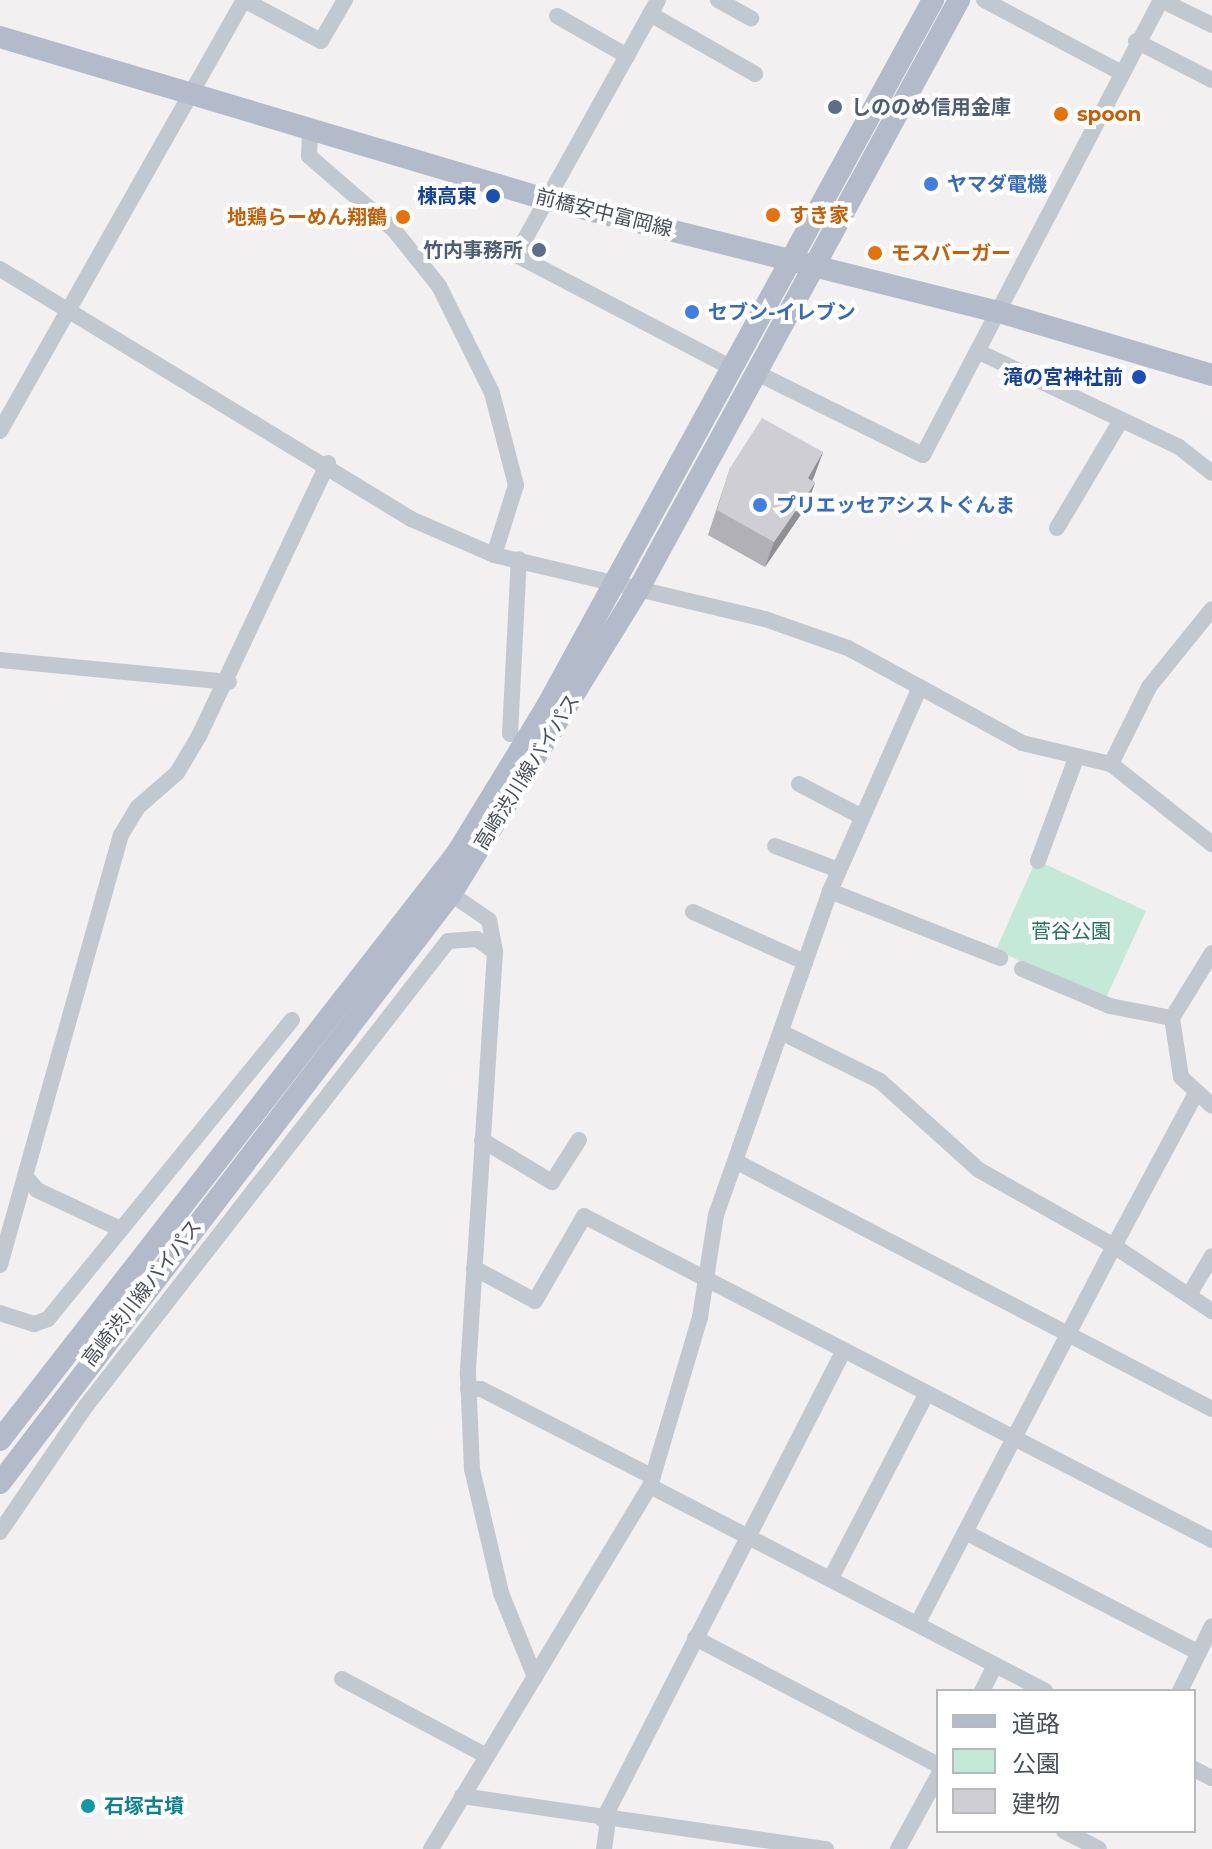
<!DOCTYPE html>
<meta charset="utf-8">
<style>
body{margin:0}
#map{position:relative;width:1212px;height:1849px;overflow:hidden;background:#f2f0f0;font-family:Montserrat,"Noto Sans JP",sans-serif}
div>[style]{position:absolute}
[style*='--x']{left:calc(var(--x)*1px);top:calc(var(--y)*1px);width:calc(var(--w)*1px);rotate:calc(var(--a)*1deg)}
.green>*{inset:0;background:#c4e9d8}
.minor>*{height:16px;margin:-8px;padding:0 8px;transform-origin:8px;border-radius:8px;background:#c2c8cf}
.major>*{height:22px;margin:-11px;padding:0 11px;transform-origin:11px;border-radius:11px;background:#b3bbcb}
.wall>*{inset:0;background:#b1b1b5}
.shaded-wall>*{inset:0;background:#909094}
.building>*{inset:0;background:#ceced3}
.dots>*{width:22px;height:22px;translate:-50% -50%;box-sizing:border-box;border:4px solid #fff;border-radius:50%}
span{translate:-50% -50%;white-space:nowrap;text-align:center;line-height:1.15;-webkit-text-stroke:8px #fff;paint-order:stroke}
.service-label{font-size:20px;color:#4e5e75;font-weight:700}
.left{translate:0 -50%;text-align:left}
.right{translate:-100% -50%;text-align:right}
.food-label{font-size:20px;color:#c56008;font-weight:700}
.shop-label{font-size:20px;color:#366cbe;font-weight:700}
.transit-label{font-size:20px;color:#164399;font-weight:700}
.street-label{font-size:20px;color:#4a505a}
.park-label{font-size:20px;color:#237357}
.culture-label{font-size:20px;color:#0d838f;font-weight:700}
.legend{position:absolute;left:936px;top:1689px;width:260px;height:144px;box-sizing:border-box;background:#fff;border:2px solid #b7b9bd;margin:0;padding:10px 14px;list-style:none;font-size:24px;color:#4a505a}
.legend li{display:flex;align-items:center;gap:16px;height:40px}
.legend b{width:40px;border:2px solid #b7b9bd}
</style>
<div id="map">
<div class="green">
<i style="clip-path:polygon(1036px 860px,1146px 911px,1105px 1000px,996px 950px)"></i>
</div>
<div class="minor">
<i style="--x:244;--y:0;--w:87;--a:28"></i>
<i style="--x:321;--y:41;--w:48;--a:-59.7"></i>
<i style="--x:658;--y:0;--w:292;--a:119.1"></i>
<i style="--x:516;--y:255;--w:244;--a:27.6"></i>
<i style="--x:718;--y:0;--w:38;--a:29"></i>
<i style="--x:984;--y:0;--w:156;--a:27.9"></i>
<i style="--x:650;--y:14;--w:121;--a:29.7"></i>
<i style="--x:557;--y:16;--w:81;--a:29.7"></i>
<i style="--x:1136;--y:41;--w:85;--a:27.2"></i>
<i style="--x:310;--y:130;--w:26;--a:92"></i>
<i style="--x:309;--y:156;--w:113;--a:41"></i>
<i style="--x:394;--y:230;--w:72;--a:51.2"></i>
<i style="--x:439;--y:286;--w:119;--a:63.6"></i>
<i style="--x:492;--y:393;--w:95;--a:75.4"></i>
<i style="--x:516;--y:485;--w:73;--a:107.4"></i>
<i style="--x:0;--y:269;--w:481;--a:31.3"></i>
<i style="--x:411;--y:519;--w:90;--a:23.4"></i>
<i style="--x:494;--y:555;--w:278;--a:13.3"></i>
<i style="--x:765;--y:619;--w:88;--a:19.3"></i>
<i style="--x:848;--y:648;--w:198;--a:28.6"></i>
<i style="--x:1022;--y:743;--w:91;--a:13.3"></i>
<i style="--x:1111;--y:764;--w:129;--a:38.4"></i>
<i style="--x:979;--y:352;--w:221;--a:25.4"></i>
<i style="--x:1179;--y:447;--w:42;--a:38.2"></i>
<i style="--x:757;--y:373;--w:185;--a:26.3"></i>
<i style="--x:923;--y:455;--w:513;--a:-62.39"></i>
<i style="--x:1161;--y:0;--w:57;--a:26.1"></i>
<i style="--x:0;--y:431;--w:495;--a:-60.5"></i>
<i style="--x:1057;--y:528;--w:126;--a:-59.3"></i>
<i style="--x:0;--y:660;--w:230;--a:5.5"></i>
<i style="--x:510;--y:734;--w:175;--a:-87.1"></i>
<i style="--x:1111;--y:764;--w:86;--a:-63.7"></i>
<i style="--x:1149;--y:687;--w:100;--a:-51.1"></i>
<i style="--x:799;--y:784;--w:71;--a:27.6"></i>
<i style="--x:775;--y:846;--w:68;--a:20.6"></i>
<i style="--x:1038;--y:861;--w:110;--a:-69.7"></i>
<i style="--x:830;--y:891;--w:183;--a:21.5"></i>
<i style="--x:451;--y:894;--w:46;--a:34.4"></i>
<i style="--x:489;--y:920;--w:33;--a:79"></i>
<i style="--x:495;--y:952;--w:423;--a:93.7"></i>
<i style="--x:468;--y:1374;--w:95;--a:87.6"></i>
<i style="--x:472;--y:1469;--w:127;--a:76.8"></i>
<i style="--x:501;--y:1593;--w:91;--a:68"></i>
<i style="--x:693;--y:912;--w:123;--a:24.1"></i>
<i style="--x:1212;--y:953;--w:76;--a:121.6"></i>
<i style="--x:1172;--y:1018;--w:60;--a:81.3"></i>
<i style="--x:1181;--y:1077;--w:42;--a:43.1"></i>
<i style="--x:1022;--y:969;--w:95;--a:22.8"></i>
<i style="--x:1110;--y:1006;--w:63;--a:11"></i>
<i style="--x:781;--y:1032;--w:110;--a:26.3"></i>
<i style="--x:880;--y:1081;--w:133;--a:42"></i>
<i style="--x:979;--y:1170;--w:155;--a:29.4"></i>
<i style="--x:1114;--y:1246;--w:426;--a:117.5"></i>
<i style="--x:1195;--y:1095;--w:171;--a:118.2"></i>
<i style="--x:1114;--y:1246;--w:118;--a:33.6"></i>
<i style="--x:482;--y:1140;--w:82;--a:31"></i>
<i style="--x:552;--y:1182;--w:50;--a:-57.3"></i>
<i style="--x:737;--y:1162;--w:535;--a:27.47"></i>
<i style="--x:25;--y:1176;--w:18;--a:49"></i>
<i style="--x:37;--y:1190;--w:89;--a:25.1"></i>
<i style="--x:0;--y:1265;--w:447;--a:-74.3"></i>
<i style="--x:121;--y:835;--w:33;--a:-59"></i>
<i style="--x:138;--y:807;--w:52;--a:-41.1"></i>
<i style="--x:177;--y:773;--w:43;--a:-59.3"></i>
<i style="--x:199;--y:736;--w:302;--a:-64.7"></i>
<i style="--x:474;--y:1268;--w:69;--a:28.4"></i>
<i style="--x:535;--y:1301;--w:98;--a:-60"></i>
<i style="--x:584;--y:1216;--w:707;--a:27.29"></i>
<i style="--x:1189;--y:1295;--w:45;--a:-59.5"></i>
<i style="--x:0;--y:1313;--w:36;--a:18"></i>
<i style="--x:34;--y:1324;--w:15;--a:-20"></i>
<i style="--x:48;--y:1319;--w:386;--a:-50.8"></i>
<i style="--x:468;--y:1389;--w:13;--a:0"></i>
<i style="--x:481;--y:1389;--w:193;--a:27.1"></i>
<i style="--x:650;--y:1486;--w:445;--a:27.4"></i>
<i style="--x:0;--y:1532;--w:153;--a:-55.7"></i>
<i style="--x:86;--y:1406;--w:589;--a:-52.1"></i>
<i style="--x:448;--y:941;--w:29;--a:-4"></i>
<i style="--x:477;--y:939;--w:22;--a:36"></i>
<i style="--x:965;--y:1532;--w:263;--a:27.3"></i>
<i style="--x:831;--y:1578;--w:208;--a:-62.6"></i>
<i style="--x:695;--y:1638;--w:274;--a:27.6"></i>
<i style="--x:342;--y:1679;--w:164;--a:28"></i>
<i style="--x:982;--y:1691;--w:29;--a:-63"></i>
<i style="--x:1180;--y:1691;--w:72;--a:-63.8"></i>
<i style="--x:1194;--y:1769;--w:20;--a:27"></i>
<i style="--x:462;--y:1796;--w:368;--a:8.3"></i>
<i style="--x:603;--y:1820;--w:528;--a:-62.85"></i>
<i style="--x:1064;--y:1831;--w:39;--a:27"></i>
<i style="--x:431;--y:1849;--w:424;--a:-58.9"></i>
<i style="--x:650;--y:1486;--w:176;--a:-73.5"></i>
<i style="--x:700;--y:1317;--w:103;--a:-81.1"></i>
<i style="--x:716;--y:1215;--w:343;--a:-70.6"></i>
<i style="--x:830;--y:891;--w:223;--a:-66.2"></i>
<i style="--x:604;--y:1849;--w:28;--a:-82"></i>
<i style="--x:898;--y:1849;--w:83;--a:-61.3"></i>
</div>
<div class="major">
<i style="--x:0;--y:37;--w:569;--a:16.55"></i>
<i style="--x:545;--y:199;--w:468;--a:14"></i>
<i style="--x:999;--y:312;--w:222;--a:16.5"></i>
<i style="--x:0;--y:1440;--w:744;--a:-52.1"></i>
<i style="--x:457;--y:853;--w:172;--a:-58.5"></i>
<i style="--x:547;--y:706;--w:805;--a:-61.33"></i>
<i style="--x:0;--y:1483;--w:742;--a:-52.56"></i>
<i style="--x:451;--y:894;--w:357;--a:-58.4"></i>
<i style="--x:638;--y:590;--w:672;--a:-61.45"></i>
</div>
<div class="wall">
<i style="clip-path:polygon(823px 452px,812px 480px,815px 483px,806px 507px,765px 567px,708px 535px,730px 468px)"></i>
</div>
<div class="shaded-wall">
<i style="clip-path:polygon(823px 452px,814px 477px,799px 502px,808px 478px)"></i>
<i style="clip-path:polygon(815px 483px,806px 507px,765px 567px,774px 542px)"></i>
</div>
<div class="building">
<i style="clip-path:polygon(762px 418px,823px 452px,808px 478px,815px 483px,774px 542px,717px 510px,730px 468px)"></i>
</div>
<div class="dots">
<i style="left:835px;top:107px;background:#5c6f8a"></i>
<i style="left:1061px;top:114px;background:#e8710a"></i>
<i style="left:931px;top:184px;background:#3f7fe0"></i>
<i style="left:493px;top:196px;background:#1a4fb4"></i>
<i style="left:773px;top:215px;background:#e8710a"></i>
<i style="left:403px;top:217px;background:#e8710a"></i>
<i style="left:539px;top:250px;background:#5c6f8a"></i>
<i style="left:875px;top:253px;background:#e8710a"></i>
<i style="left:692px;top:312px;background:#3f7fe0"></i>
<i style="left:1139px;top:377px;background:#1a4fb4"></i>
<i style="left:760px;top:505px;background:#3f7fe0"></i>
<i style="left:88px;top:1806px;background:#0f9aa8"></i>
</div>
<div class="service-label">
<span class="left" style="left:851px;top:107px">しののめ信用金庫</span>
<span class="right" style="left:523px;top:250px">竹内事務所</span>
</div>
<div class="food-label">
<span class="left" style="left:1077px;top:114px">spoon</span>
<span class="left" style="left:789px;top:215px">すき家</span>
<span class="right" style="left:387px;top:217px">地鶏らーめん翔鶴</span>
<span class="left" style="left:891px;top:253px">モスバーガー</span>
</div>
<div class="shop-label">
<span class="left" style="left:947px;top:184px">ヤマダ電機</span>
<span class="left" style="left:708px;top:312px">セブン-イレブン</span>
<span class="left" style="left:776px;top:505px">プリエッセアシストぐんま</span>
</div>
<div class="transit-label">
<span class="right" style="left:477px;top:196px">棟高東</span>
<span class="right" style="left:1123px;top:377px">滝の宮神社前</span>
</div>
<div class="street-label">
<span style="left:604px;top:213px;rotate:14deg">前橋安中富岡線</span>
<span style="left:527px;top:772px;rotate:-58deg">高崎渋川線バイパス</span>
<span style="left:142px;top:1293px;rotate:-52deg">高崎渋川線バイパス</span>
</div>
<div class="park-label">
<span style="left:1071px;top:931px">菅谷公園</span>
</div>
<div class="culture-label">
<span class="left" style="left:104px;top:1806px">石塚古墳</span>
</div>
<ul class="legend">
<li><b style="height:10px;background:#b3bbcb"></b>道路</li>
<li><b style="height:22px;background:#c4e9d8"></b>公園</li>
<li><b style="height:22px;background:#ceced3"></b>建物</li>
</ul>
</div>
